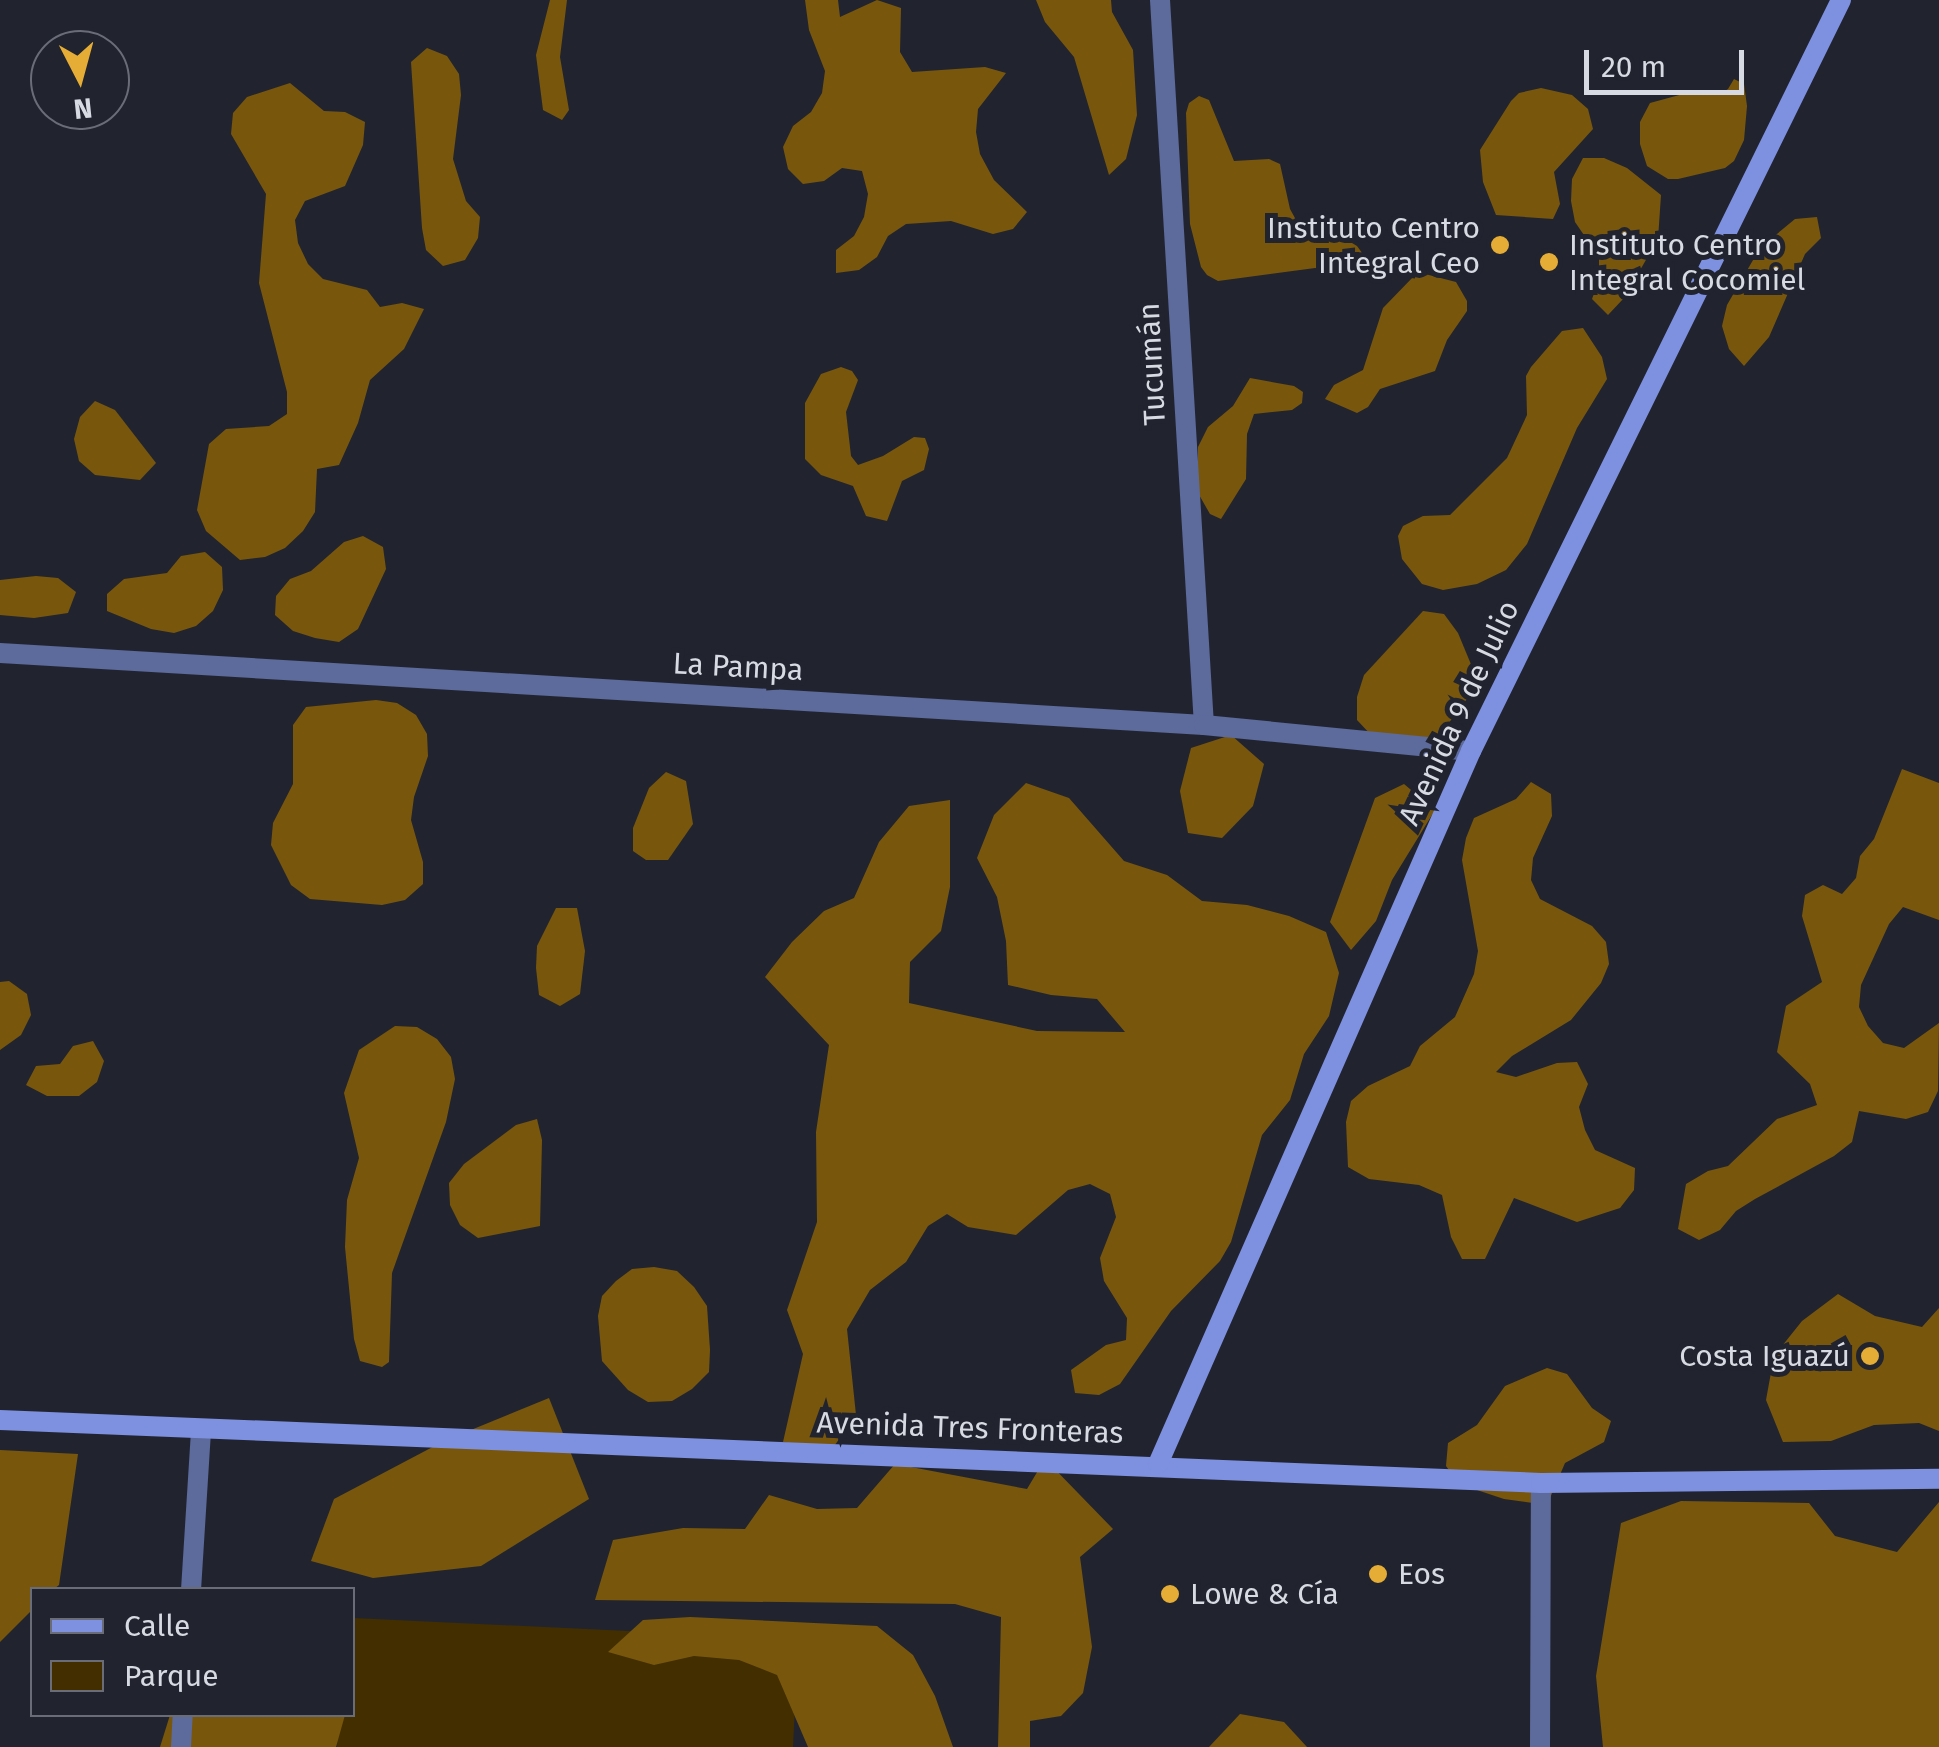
<!DOCTYPE html>
<meta charset="utf-8">
<style>
body{margin:0}
#map{position:relative;width:1939px;height:1747px;overflow:hidden;background:#21242f;font-family:"Fira Sans",sans-serif}
div>[style]{position:absolute}
[style*='--x']{left:calc(var(--x)*1px);top:calc(var(--y)*1px);width:calc(var(--w)*1px);rotate:calc(var(--a)*1deg)}
.green>*{inset:0;background:#432e00}
.forest>*{inset:0;background:#78570d}
.lane>*{height:20px;margin:-10px;padding:0 10px;transform-origin:10px;border-radius:10px;background:#5d6a9c}
.street>*{height:20px;margin:-10px;padding:0 10px;transform-origin:10px;border-radius:10px;background:#5d6a9c}
.secondary>*{height:20px;margin:-10px;padding:0 10px;transform-origin:10px;border-radius:10px;background:#7e90e0}
.dots>*{width:28px;height:28px;translate:-50% -50%;box-sizing:border-box;border:5px solid #21242f;border-radius:50%}
span{translate:-50% -50%;white-space:nowrap;text-align:center;line-height:1.15;-webkit-text-stroke:10px #21242f;paint-order:stroke}
.poi-label{font-size:30px;color:#d7dae2}
.right{translate:-100% -50%;text-align:right}
.left{translate:0 -50%;text-align:left}
.street-label{font-size:30px;color:#d7dae2}
.legend{position:absolute;left:30px;top:1587px;width:325px;height:130px;box-sizing:border-box;background:#21242f;border:2px solid #6a6d77;margin:0;padding:12px 18px;list-style:none;font-size:30px;color:#d7dae2}
.legend li{display:flex;align-items:center;gap:20px;height:50px}
.legend b{width:50px;border:2px solid #6a6d77}
.north{position:absolute;left:30px;top:30px;width:100px;height:100px;box-sizing:border-box;background:#21242f;border:2px solid #6a6d77;border-radius:50%;rotate:174deg;font-size:28px;font-weight:700;line-height:40px;text-align:center;color:#d7dae2}
.north::after{content:'';display:block;margin:auto;width:35px;height:45px;background:#e5ad35;clip-path:polygon(50% 0,100% 100%,50% 72%,0 100%)}
.scale{position:absolute;left:1584px;top:50px;width:160px;height:45px;box-sizing:border-box;border:5px solid #d7dae2;border-top:0;padding-left:12px;font-size:30px;line-height:35px;white-space:nowrap;color:#d7dae2;-webkit-text-stroke:8px #21242f;paint-order:stroke}
</style>
<div id="map">
<div class="green">
<i style="clip-path:polygon(353px 1618px,798px 1639px,793px 1747px,337px 1747px,338px 1715px,352px 1714px)"></i>
</div>
<div class="forest">
<i style="clip-path:polygon(550px 0,567px 0,560px 57px,569px 110px,562px 120px,543px 110px,536px 55px)"></i>
<i style="clip-path:polygon(805px 0,838px 0,840px 17px,877px 0,901px 8px,900px 52px,912px 72px,985px 67px,1006px 73px,978px 109px,976px 132px,980px 154px,994px 180px,1027px 212px,1013px 229px,993px 234px,951px 221px,906px 224px,888px 236px,877px 257px,859px 270px,836px 273px,836px 250px,854px 236px,864px 217px,868px 194px,862px 171px,842px 168px,824px 181px,803px 184px,788px 169px,783px 147px,793px 126px,811px 112px,822px 93px,825px 71px,809px 30px)"></i>
<i style="clip-path:polygon(1036px 0,1111px 0,1112px 12px,1133px 50px,1137px 115px,1126px 159px,1109px 175px,1074px 57px,1045px 22px)"></i>
<i style="clip-path:polygon(427px 48px,447px 56px,459px 74px,461px 95px,453px 159px,466px 201px,480px 217px,478px 238px,465px 260px,443px 266px,426px 250px,422px 228px,411px 62px)"></i>
<i style="clip-path:polygon(1734px 79px,1744px 84px,1747px 106px,1744px 140px,1734px 161px,1725px 168px,1678px 179px,1668px 179px,1647px 166px,1640px 144px,1640px 122px,1650px 103px,1694px 91px,1718px 95px,1728px 89px)"></i>
<i style="clip-path:polygon(290px 83px,324px 111px,345px 112px,365px 122px,363px 145px,345px 186px,305px 201px,295px 220px,298px 243px,308px 264px,323px 279px,367px 290px,380px 307px,402px 303px,424px 309px,404px 349px,370px 380px,358px 423px,339px 465px,317px 469px,315px 512px,303px 531px,285px 548px,265px 557px,240px 560px,206px 531px,197px 510px,209px 444px,226px 429px,269px 426px,287px 414px,287px 392px,259px 283px,266px 194px,231px 134px,233px 113px,247px 97px)"></i>
<i style="clip-path:polygon(1541px 88px,1572px 95px,1588px 109px,1593px 129px,1554px 172px,1560px 204px,1553px 219px,1496px 215px,1483px 182px,1480px 150px,1511px 101px,1519px 93px)"></i>
<i style="clip-path:polygon(1199px 96px,1209px 100px,1234px 161px,1269px 159px,1280px 164px,1290px 209px,1301px 229px,1337px 234px,1357px 246px,1371px 265px,1368px 275px,1315px 268px,1218px 281px,1207px 275px,1201px 267px,1190px 224px,1186px 113px,1189px 103px)"></i>
<i style="clip-path:polygon(1583px 158px,1604px 158px,1627px 168px,1661px 195px,1658px 239px,1624px 298px,1608px 315px,1592px 299px,1599px 280px,1599px 257px,1575px 222px,1571px 201px,1572px 179px)"></i>
<i style="clip-path:polygon(1817px 217px,1821px 238px,1805px 254px,1769px 337px,1744px 366px,1729px 349px,1722px 326px,1727px 305px,1760px 248px,1795px 219px)"></i>
<i style="clip-path:polygon(1425px 274px,1456px 282px,1467px 301px,1467px 311px,1447px 340px,1435px 371px,1380px 389px,1368px 407px,1357px 413px,1325px 399px,1334px 385px,1363px 370px,1383px 308px,1415px 275px)"></i>
<i style="clip-path:polygon(1583px 328px,1602px 357px,1607px 379px,1577px 428px,1527px 544px,1506px 570px,1477px 584px,1443px 590px,1422px 584px,1402px 559px,1398px 536px,1403px 526px,1423px 516px,1450px 515px,1507px 458px,1527px 415px,1526px 376px,1531px 367px,1562px 331px)"></i>
<i style="clip-path:polygon(841px 367px,852px 371px,858px 380px,846px 412px,851px 456px,858px 465px,883px 456px,914px 437px,925px 438px,929px 449px,924px 470px,902px 481px,887px 521px,866px 516px,853px 486px,821px 475px,805px 459px,805px 403px,821px 374px)"></i>
<i style="clip-path:polygon(1250px 378px,1294px 386px,1303px 392px,1302px 403px,1292px 410px,1254px 414px,1247px 434px,1246px 479px,1221px 519px,1210px 514px,1198px 493px,1198px 447px,1208px 427px,1233px 406px)"></i>
<i style="clip-path:polygon(95px 401px,115px 410px,156px 463px,140px 480px,95px 475px,79px 461px,74px 439px,80px 417px)"></i>
<i style="clip-path:polygon(363px 536px,383px 547px,386px 569px,358px 629px,339px 642px,315px 638px,293px 631px,275px 615px,276px 596px,290px 579px,311px 571px,344px 542px)"></i>
<i style="clip-path:polygon(205px 552px,222px 567px,223px 590px,213px 611px,196px 626px,174px 633px,151px 629px,107px 611px,107px 594px,124px 579px,167px 573px,181px 556px)"></i>
<i style="clip-path:polygon(36px 576px,58px 578px,76px 592px,68px 613px,34px 618px,0 615px,0 580px)"></i>
<i style="clip-path:polygon(1423px 611px,1444px 614px,1458px 633px,1475px 674px,1470px 695px,1429px 749px,1372px 736px,1357px 720px,1357px 697px,1364px 675px)"></i>
<i style="clip-path:polygon(376px 700px,397px 703px,416px 715px,427px 734px,428px 756px,414px 797px,411px 820px,423px 862px,423px 884px,405px 900px,382px 905px,310px 899px,291px 885px,271px 845px,273px 823px,293px 784px,293px 725px,306px 707px)"></i>
<i style="clip-path:polygon(1231px 735px,1264px 764px,1253px 806px,1222px 838px,1188px 833px,1180px 791px,1191px 748px)"></i>
<i style="clip-path:polygon(1902px 769px,1939px 783px,1939px 920px,1903px 907px,1889px 924px,1861px 985px,1859px 1007px,1868px 1026px,1883px 1043px,1904px 1048px,1939px 1023px,1938px 1091px,1928px 1112px,1906px 1119px,1859px 1111px,1852px 1142px,1834px 1156px,1755px 1199px,1736px 1211px,1720px 1230px,1699px 1240px,1678px 1229px,1686px 1184px,1708px 1171px,1728px 1166px,1777px 1119px,1817px 1105px,1810px 1084px,1777px 1052px,1786px 1006px,1822px 982px,1802px 916px,1805px 895px,1823px 885px,1842px 894px,1856px 878px,1860px 856px,1874px 839px)"></i>
<i style="clip-path:polygon(666px 772px,686px 781px,693px 824px,668px 860px,646px 860px,633px 851px,633px 828px,649px 788px)"></i>
<i style="clip-path:polygon(1531px 782px,1551px 794px,1552px 816px,1533px 858px,1531px 880px,1540px 899px,1592px 926px,1606px 942px,1609px 964px,1601px 983px,1571px 1020px,1512px 1056px,1496px 1072px,1516px 1077px,1557px 1063px,1577px 1062px,1588px 1084px,1579px 1107px,1585px 1130px,1595px 1150px,1635px 1168px,1634px 1190px,1620px 1208px,1577px 1222px,1514px 1198px,1485px 1259px,1462px 1259px,1451px 1237px,1442px 1195px,1419px 1185px,1369px 1179px,1348px 1167px,1346px 1122px,1351px 1101px,1368px 1086px,1410px 1066px,1420px 1046px,1455px 1017px,1474px 974px,1478px 951px,1462px 860px,1466px 838px,1474px 818px,1516px 799px)"></i>
<i style="clip-path:polygon(1026px 783px,1069px 798px,1124px 861px,1167px 875px,1202px 901px,1247px 905px,1289px 916px,1326px 932px,1339px 973px,1329px 1016px,1304px 1054px,1290px 1100px,1262px 1135px,1231px 1242px,1220px 1261px,1171px 1311px,1120px 1384px,1099px 1395px,1075px 1393px,1071px 1370px,1106px 1345px,1126px 1340px,1127px 1318px,1104px 1281px,1100px 1258px,1116px 1217px,1110px 1194px,1090px 1184px,1068px 1190px,1016px 1235px,968px 1227px,947px 1214px,928px 1226px,906px 1262px,870px 1290px,847px 1329px,856px 1415px,830px 1452px,783px 1442px,803px 1354px,787px 1310px,817px 1222px,816px 1132px,829px 1045px,765px 977px,792px 942px,824px 911px,854px 898px,879px 842px,909px 806px,950px 800px,950px 887px,941px 931px,910px 962px,909px 1003px,1037px 1031px,1125px 1032px,1097px 999px,1051px 995px,1008px 985px,1006px 941px,997px 897px,977px 858px,994px 815px)"></i>
<i style="clip-path:polygon(1404px 784px,1435px 810px,1392px 880px,1376px 921px,1351px 950px,1330px 922px,1375px 798px)"></i>
<i style="clip-path:polygon(556px 908px,577px 908px,585px 951px,580px 994px,560px 1006px,539px 995px,536px 968px,537px 946px)"></i>
<i style="clip-path:polygon(9px 981px,27px 994px,31px 1015px,21px 1035px,0 1050px,0 982px)"></i>
<i style="clip-path:polygon(395px 1026px,417px 1027px,437px 1039px,451px 1057px,455px 1079px,446px 1122px,392px 1273px,389px 1362px,382px 1367px,360px 1361px,354px 1339px,345px 1247px,347px 1200px,359px 1158px,344px 1093px,359px 1050px)"></i>
<i style="clip-path:polygon(93px 1041px,104px 1061px,97px 1082px,79px 1096px,47px 1096px,26px 1085px,36px 1066px,60px 1064px,73px 1046px)"></i>
<i style="clip-path:polygon(537px 1119px,542px 1140px,540px 1226px,478px 1238px,460px 1225px,450px 1205px,449px 1183px,464px 1164px,516px 1125px)"></i>
<i style="clip-path:polygon(654px 1267px,677px 1271px,694px 1287px,707px 1306px,710px 1350px,709px 1372px,692px 1389px,672px 1401px,648px 1402px,628px 1390px,602px 1361px,598px 1316px,602px 1296px,616px 1281px,632px 1269px)"></i>
<i style="clip-path:polygon(1838px 1294px,1875px 1316px,1922px 1327px,1939px 1308px,1939px 1431px,1919px 1423px,1874px 1425px,1831px 1441px,1783px 1442px,1766px 1400px,1774px 1356px,1802px 1321px)"></i>
<i style="clip-path:polygon(1547px 1368px,1567px 1374px,1592px 1408px,1611px 1421px,1604px 1442px,1565px 1463px,1547px 1505px,1504px 1499px,1459px 1484px,1446px 1466px,1448px 1443px,1477px 1425px,1505px 1386px)"></i>
<i style="clip-path:polygon(549px 1398px,589px 1499px,481px 1566px,373px 1578px,311px 1561px,334px 1499px,444px 1441px)"></i>
<i style="clip-path:polygon(0 1450px,78px 1454px,59px 1585px,54px 1589px,32px 1590px,32px 1610px,0 1642px)"></i>
<i style="clip-path:polygon(1045px 1459px,1113px 1529px,1080px 1557px,1092px 1647px,1083px 1693px,1061px 1716px,1030px 1721px,1030px 1747px,998px 1747px,1001px 1617px,955px 1604px,595px 1600px,613px 1540px,683px 1528px,745px 1529px,769px 1495px,817px 1509px,857px 1508px,895px 1464px,1027px 1489px)"></i>
<i style="clip-path:polygon(1681px 1501px,1809px 1503px,1835px 1536px,1897px 1552px,1939px 1502px,1939px 1747px,1603px 1747px,1596px 1676px,1621px 1523px)"></i>
<i style="clip-path:polygon(690px 1617px,877px 1626px,913px 1655px,935px 1696px,953px 1747px,808px 1747px,777px 1675px,739px 1660px,694px 1656px,654px 1665px,608px 1652px,643px 1620px)"></i>
<i style="clip-path:polygon(1240px 1714px,1284px 1722px,1307px 1747px,1209px 1747px)"></i>
<i style="clip-path:polygon(170px 1715px,345px 1715px,336px 1747px,160px 1747px)"></i>
</div>
<div class="lane">
<i style="--x:191;--y:1590;--w:160;--a:-86.4"></i>
<i style="--x:181;--y:1747;--w:33;--a:-87"></i>
</div>
<div class="street">
<i style="--x:1160;--y:0;--w:726;--a:86.53"></i>
<i style="--x:0;--y:653;--w:1206;--a:3.42"></i>
<i style="--x:1204;--y:725;--w:268;--a:5.6"></i>
<i style="--x:1540;--y:1747;--w:264;--a:-89.8"></i>
</div>
<div class="secondary">
<i style="--x:0;--y:1420;--w:1542;--a:2.34"></i>
<i style="--x:1541;--y:1483;--w:398;--a:-0.6"></i>
<i style="--x:1158;--y:1464;--w:779;--a:-66.3"></i>
<i style="--x:1471;--y:751;--w:837;--a:-63.77"></i>
</div>
<div class="dots">
<i style="left:1500px;top:245px;background:#e5ad35"></i>
<i style="left:1549px;top:262px;background:#e5ad35"></i>
<i style="left:1870px;top:1356px;background:#e5ad35"></i>
<i style="left:1378px;top:1574px;background:#e5ad35"></i>
<i style="left:1170px;top:1594px;background:#e5ad35"></i>
</div>
<div class="poi-label">
<span class="right" style="left:1480px;top:245px">Instituto Centro<br>Integral Ceo</span>
<span class="left" style="left:1569px;top:262px">Instituto Centro<br>Integral Cocomiel</span>
<span class="right" style="left:1850px;top:1356px">Costa Iguazú</span>
<span class="left" style="left:1398px;top:1574px">Eos</span>
<span class="left" style="left:1190px;top:1594px">Lowe &amp; Cía</span>
</div>
<div class="street-label">
<span style="left:1152px;top:364px;rotate:-93deg">Tucumán</span>
<span style="left:738px;top:667px;rotate:3deg">La Pampa</span>
<span style="left:1459px;top:713px;rotate:-65deg">Avenida 9 de Julio</span>
<span style="left:970px;top:1428px;rotate:2deg">Avenida Tres Fronteras</span>
</div>
<ul class="legend">
<li><b style="height:12px;background:#7e90e0"></b>Calle</li>
<li><b style="height:28px;background:#432e00"></b>Parque</li>
</ul>
<div class="north">N</div>
<div class="scale">20 m</div>
</div>
